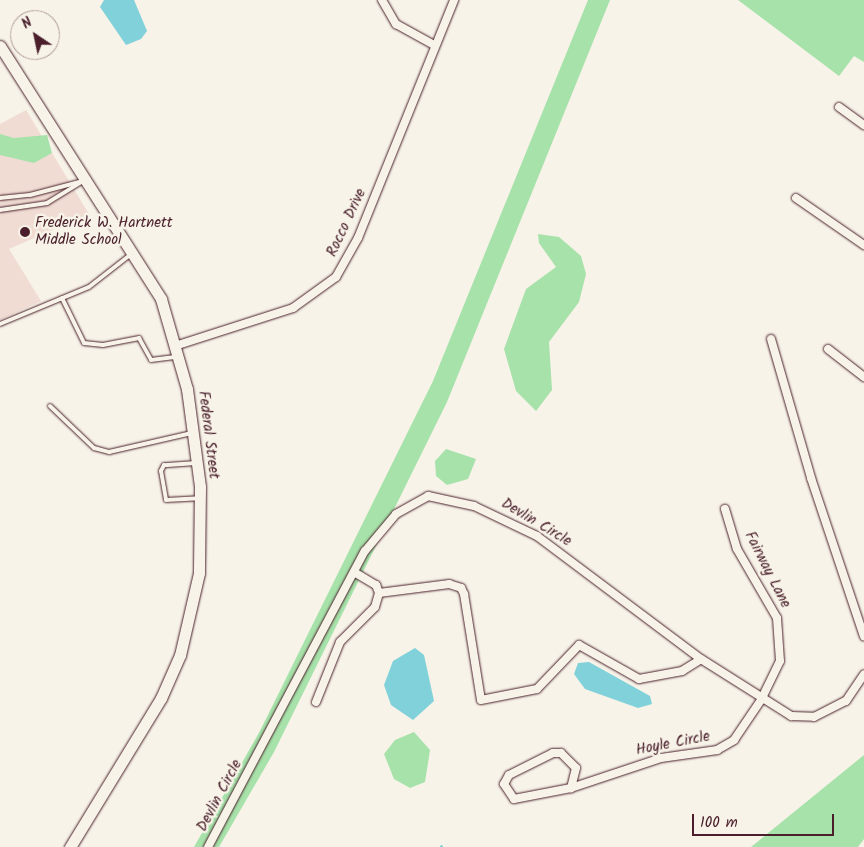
<!DOCTYPE html>
<style>
body{margin:0}
#map{position:relative;width:864px;height:847px;overflow:hidden;background:#f7f3e8;font-family:Kalam,sans-serif}
div>[style]{position:absolute}
[style*='--x']{left:calc(var(--x)*1px);top:calc(var(--y)*1px);width:calc(var(--w)*1px);rotate:calc(var(--a)*1deg)}
.built>*{inset:0;background:#f0dcd3}
.green>*{inset:0;background:#a6e2a9}
.water>*{inset:0;background:#80d1da}
.stream>*{height:3px;margin:-1.5px;padding:0 1.5px;transform-origin:1.5px;border-radius:1.5px;background:#80d1da}
.roads{filter:drop-shadow(0 0 1px #4a1f2b) drop-shadow(0 0 1px #4a1f2b)}
.lane>*{height:4px;margin:-2px;padding:0 2px;transform-origin:2px;border-radius:2px;background:#f7f3e8}
.street>*{height:8px;margin:-4px;padding:0 4px;transform-origin:4px;border-radius:4px;background:#f7f3e8}
.secondary>*{height:11px;margin:-5.5px;padding:0 5.5px;transform-origin:5.5px;border-radius:5.5px;background:#f7f3e8}
.dots>*{width:14px;height:14px;translate:-50% -50%;box-sizing:border-box;border:2px solid #f7f3e8;border-radius:50%}
span{translate:-50% -50%;white-space:nowrap;text-align:center;line-height:1.15;-webkit-text-stroke:5px #f7f3e8;paint-order:stroke}
.poi-label{font-size:15px;color:#4a1f2b}
.left{translate:0 -50%;text-align:left}
.street-label{font-size:15px;color:#4a1f2b}
.north{position:absolute;left:10px;top:10px;width:50px;height:50px;box-sizing:border-box;background:#f7f3e8;border:1px solid #b29e9c;border-radius:50%;rotate:326deg;font-size:14px;font-weight:700;line-height:20px;text-align:center;color:#4a1f2b}
.north::after{content:'';display:block;margin:auto;width:18px;height:22px;background:#4a1f2b;clip-path:polygon(50% 0,100% 100%,50% 72%,0 100%)}
.scale{position:absolute;left:692px;top:814px;width:142px;height:22px;box-sizing:border-box;border:2px solid #4a1f2b;border-top:0;padding-left:6px;font-size:15px;line-height:18px;white-space:nowrap;color:#4a1f2b;-webkit-text-stroke:4px #f7f3e8;paint-order:stroke}
</style>
<div id="map">
<div class="built">
<i style="clip-path:polygon(26px 110px,89px 214px,9px 249px,41px 301px,0 320px,0 124px)"></i>
</div>
<div class="green">
<i style="clip-path:polygon(588px 0,610px 0,447px 402px,274px 752px,219px 847px,194px 847px,260px 731px,433px 381px)"></i>
<i style="clip-path:polygon(738px 0,864px 0,864px 62px,854px 56px,839px 76px)"></i>
<i style="clip-path:polygon(0 134px,14px 138px,47px 135px,52px 153px,34px 163px,0 155px)"></i>
<i style="clip-path:polygon(538px 234px,559px 237px,581px 256px,586px 274px,579px 302px,549px 342px,552px 390px,536px 411px,516px 391px,504px 349px,526px 289px,556px 267px,539px 243px)"></i>
<i style="clip-path:polygon(446px 449px,476px 459px,468px 479px,447px 485px,436px 476px,435px 461px)"></i>
<i style="clip-path:polygon(414px 732px,430px 750px,425px 782px,410px 788px,394px 779px,384px 754px,395px 740px)"></i>
<i style="clip-path:polygon(864px 755px,864px 839px,858px 847px,751px 847px)"></i>
</div>
<div class="water">
<i style="clip-path:polygon(104px 0,134px 0,147px 31px,141px 39px,126px 45px,100px 7px)"></i>
<i style="clip-path:polygon(415px 648px,424px 655px,434px 701px,413px 720px,391px 705px,384px 685px,393px 661px)"></i>
<i style="clip-path:polygon(589px 662px,650px 696px,652px 704px,638px 708px,585px 689px,574px 674px,578px 663px)"></i>
</div>
<div class="stream">
<i style="--x:441;--y:846;--w:1;--a:90"></i>
</div>
<div class="roads">
<div class="lane">
<i style="--x:0;--y:198;--w:30;--a:-6"></i>
<i style="--x:30;--y:195;--w:55;--a:-14.8"></i>
<i style="--x:0;--y:210;--w:48;--a:-8.5"></i>
<i style="--x:47;--y:203;--w:42;--a:-31.4"></i>
<i style="--x:62;--y:298;--w:50;--a:63.9"></i>
<i style="--x:84;--y:343;--w:19;--a:6"></i>
<i style="--x:103;--y:345;--w:37;--a:-11"></i>
<i style="--x:139;--y:338;--w:25;--a:61"></i>
<i style="--x:151;--y:360;--w:26;--a:-7"></i>
<i style="--x:0;--y:324;--w:96;--a:-22.6"></i>
<i style="--x:89;--y:287;--w:52;--a:-38"></i>
<i style="--x:50;--y:406;--w:61;--a:43.7"></i>
<i style="--x:94;--y:448;--w:16;--a:15"></i>
<i style="--x:109;--y:452;--w:85;--a:-12.9"></i>
<i style="--x:196;--y:463;--w:32;--a:176"></i>
<i style="--x:164;--y:465;--w:7;--a:117"></i>
<i style="--x:161;--y:471;--w:29;--a:80"></i>
<i style="--x:166;--y:500;--w:33;--a:-3"></i>
</div>
<div class="street">
<i style="--x:382;--y:0;--w:28;--a:60"></i>
<i style="--x:396;--y:24;--w:43;--a:28.9"></i>
<i style="--x:839;--y:107;--w:31;--a:36"></i>
<i style="--x:796;--y:198;--w:83;--a:34.7"></i>
<i style="--x:771;--y:339;--w:145;--a:73.9"></i>
<i style="--x:811;--y:478;--w:167;--a:71.5"></i>
<i style="--x:178;--y:345;--w:121;--a:-17.8"></i>
<i style="--x:293;--y:308;--w:53;--a:-35.8"></i>
<i style="--x:336;--y:277;--w:45;--a:-60.6"></i>
<i style="--x:358;--y:238;--w:257;--a:-68"></i>
<i style="--x:828;--y:349;--w:46;--a:37.9"></i>
<i style="--x:354;--y:572;--w:26;--a:31"></i>
<i style="--x:376;--y:585;--w:9;--a:69"></i>
<i style="--x:316;--y:702;--w:65;--a:-68.2"></i>
<i style="--x:340;--y:642;--w:49;--a:-45"></i>
<i style="--x:375;--y:607;--w:15;--a:-74"></i>
<i style="--x:379;--y:593;--w:71;--a:-7.3"></i>
<i style="--x:449;--y:584;--w:13;--a:18"></i>
<i style="--x:461;--y:588;--w:7;--a:63"></i>
<i style="--x:464;--y:594;--w:107;--a:80.9"></i>
<i style="--x:481;--y:700;--w:57;--a:-11.1"></i>
<i style="--x:537;--y:689;--w:61;--a:-46.3"></i>
<i style="--x:579;--y:645;--w:69;--a:29.5"></i>
<i style="--x:639;--y:679;--w:44;--a:-10.5"></i>
<i style="--x:682;--y:671;--w:22;--a:-32"></i>
<i style="--x:571;--y:788;--w:58;--a:169.1"></i>
<i style="--x:514;--y:799;--w:18;--a:-124"></i>
<i style="--x:504;--y:784;--w:10;--a:-61"></i>
<i style="--x:509;--y:775;--w:49;--a:-26.6"></i>
<i style="--x:553;--y:753;--w:8;--a:0"></i>
<i style="--x:561;--y:753;--w:21;--a:45"></i>
<i style="--x:576;--y:768;--w:21;--a:104"></i>
<i style="--x:571;--y:788;--w:95;--a:-18.4"></i>
<i style="--x:661;--y:758;--w:57;--a:-8.1"></i>
<i style="--x:717;--y:750;--w:20;--a:-30"></i>
<i style="--x:734;--y:740;--w:48;--a:-56"></i>
<i style="--x:761;--y:700;--w:43;--a:-64"></i>
<i style="--x:780;--y:661;--w:43;--a:-94"></i>
<i style="--x:777;--y:618;--w:80;--a:-120.1"></i>
<i style="--x:737;--y:549;--w:42;--a:-106.7"></i>
<i style="--x:208;--y:847;--w:335;--a:-62.1"></i>
<i style="--x:365;--y:551;--w:48;--a:-50"></i>
<i style="--x:396;--y:514;--w:37;--a:-29"></i>
<i style="--x:428;--y:496;--w:47;--a:12.3"></i>
<i style="--x:474;--y:506;--w:70;--a:25.5"></i>
<i style="--x:537;--y:536;--w:205;--a:36.9"></i>
<i style="--x:701;--y:659;--w:107;--a:32.3"></i>
<i style="--x:791;--y:716;--w:23;--a:2"></i>
<i style="--x:814;--y:717;--w:36;--a:-27"></i>
<i style="--x:846;--y:701;--w:32;--a:-56"></i>
</div>
<div class="secondary">
<i style="--x:0;--y:46;--w:300;--a:57.5"></i>
<i style="--x:161;--y:299;--w:94;--a:73.9"></i>
<i style="--x:187;--y:389;--w:99;--a:82.4"></i>
<i style="--x:200;--y:487;--w:86;--a:90.7"></i>
<i style="--x:199;--y:573;--w:84;--a:103"></i>
<i style="--x:180;--y:655;--w:47;--a:113.8"></i>
<i style="--x:161;--y:698;--w:175;--a:121.4"></i>
</div>
</div>
<div class="dots">
<i style="left:25px;top:232px;background:#4a1f2b"></i>
</div>
<div class="poi-label">
<span class="left" style="left:35px;top:232px">Frederick W. Hartnett<br>Middle School</span>
</div>
<div class="street-label">
<span style="left:347px;top:223px;rotate:-65deg">Rocco Drive</span>
<span style="left:208px;top:435px;rotate:83deg">Federal Street</span>
<span style="left:536px;top:523px;rotate:31deg">Devlin Circle</span>
<span style="left:767px;top:570px;rotate:63deg">Fairway Lane</span>
<span style="left:673px;top:744px;rotate:-11deg">Hoyle Circle</span>
<span style="left:220px;top:796px;rotate:-62deg">Devlin Circle</span>
</div>
<div class="north">N</div>
<div class="scale">100 m</div>
</div>
